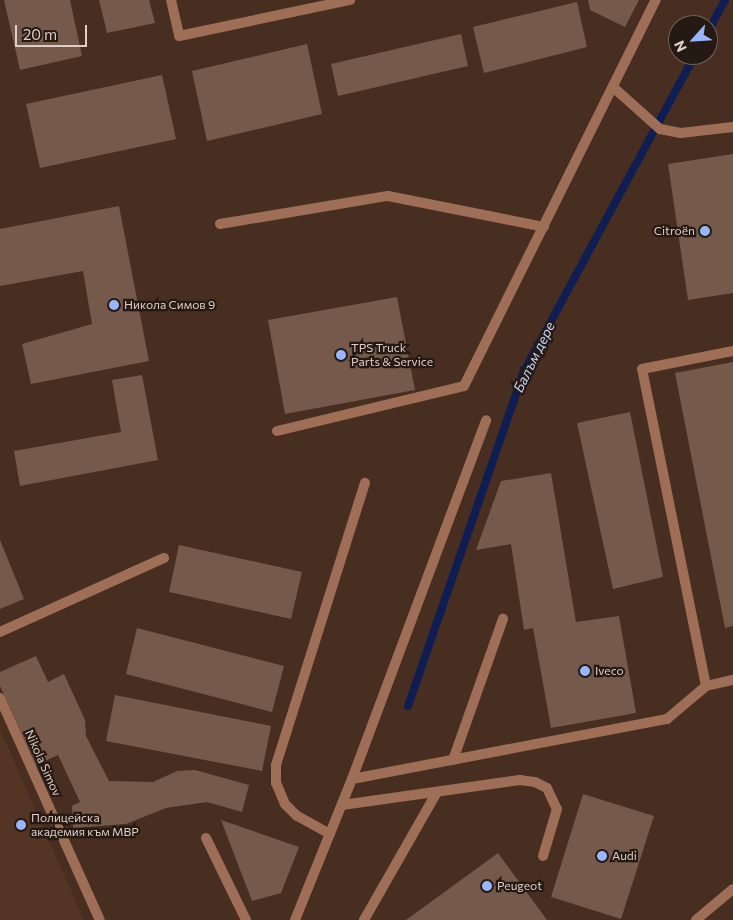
<!DOCTYPE html>
<meta charset="utf-8">
<style>
body{margin:0}
#map{position:relative;width:733px;height:920px;overflow:hidden;background:#472e21;font-family:Commissioner,sans-serif}
div>[style]{position:absolute}
[style*='--x']{left:calc(var(--x)*1px);top:calc(var(--y)*1px);width:calc(var(--w)*1px);rotate:calc(var(--a)*1deg)}
.built>*{inset:0;background:#543525}
.stream>*{height:8px;margin:-4px;padding:0 4px;transform-origin:4px;border-radius:4px;background:#0f1e52}
.building>*{inset:0;background:#75594b}
.service>*{height:10px;margin:-5px;padding:0 5px;transform-origin:5px;border-radius:5px;background:#9e6e57}
.minor>*{height:10px;margin:-5px;padding:0 5px;transform-origin:5px;border-radius:5px;background:#9e6e57}
.tertiary>*{height:10px;margin:-5px;padding:0 5px;transform-origin:5px;border-radius:5px;background:#9e6e57}
.dots>*{width:14px;height:14px;translate:-50% -50%;box-sizing:border-box;border:2px solid #251914;border-radius:50%}
span{translate:-50% -50%;white-space:nowrap;text-align:center;line-height:1.15;-webkit-text-stroke:4.5px #251914;paint-order:stroke}
.poi-label{font-size:12px;color:#dfcec7}
.right{translate:-100% -50%;text-align:right}
.left{translate:0 -50%;text-align:left}
.street-label{font-size:12px;color:#dfcec7}
.water-label{font-size:14px;color:#c4d3f5;font-style:italic}
.north{position:absolute;left:668px;top:15px;width:50px;height:50px;box-sizing:border-box;background:#251914;border:1px solid #6f615c;border-radius:50%;rotate:244deg;font-size:14px;font-weight:700;line-height:20px;text-align:center;color:#dfcec7}
.north::after{content:'';display:block;margin:auto;width:18px;height:22px;background:#98b5fd;clip-path:polygon(50% 0,100% 100%,50% 72%,0 100%)}
.scale{position:absolute;left:15px;top:25px;width:72px;height:22px;box-sizing:border-box;border:2px solid #dfcec7;border-top:0;padding-left:6px;font-size:15px;line-height:18px;white-space:nowrap;color:#dfcec7;-webkit-text-stroke:4px #251914;paint-order:stroke}
</style>
<div id="map">
<div class="built">
<i style="clip-path:polygon(0 730px,84px 920px,0 920px)"></i>
</div>
<div class="stream">
<i style="--x:708;--y:31;--w:35;--a:-61"></i>
<i style="--x:408;--y:706;--w:352;--a:-70.9"></i>
<i style="--x:523;--y:373;--w:362;--a:-61.6"></i>
</div>
<div class="building">
<i style="clip-path:polygon(4px 0,70px 0,82px 56px,20px 70px)"></i>
<i style="clip-path:polygon(99px 0,149px 0,155px 23px,107px 33px)"></i>
<i style="clip-path:polygon(588px 0,639px 0,625px 27px,590px 10px)"></i>
<i style="clip-path:polygon(577px 2px,587px 47px,484px 73px,473px 27px)"></i>
<i style="clip-path:polygon(461px 34px,468px 66px,338px 96px,331px 64px)"></i>
<i style="clip-path:polygon(307px 44px,322px 114px,207px 141px,192px 71px)"></i>
<i style="clip-path:polygon(162px 75px,176px 139px,40px 168px,26px 104px)"></i>
<i style="clip-path:polygon(733px 154px,733px 293px,688px 300px,668px 164px)"></i>
<i style="clip-path:polygon(119px 206px,149px 361px,31px 384px,22px 344px,92px 324px,83px 271px,0 286px,0 229px)"></i>
<i style="clip-path:polygon(397px 297px,415px 390px,285px 414px,268px 320px)"></i>
<i style="clip-path:polygon(733px 362px,733px 626px,725px 628px,675px 373px)"></i>
<i style="clip-path:polygon(142px 375px,158px 460px,20px 486px,14px 451px,121px 432px,112px 380px)"></i>
<i style="clip-path:polygon(630px 412px,663px 577px,613px 589px,577px 423px)"></i>
<i style="clip-path:polygon(551px 473px,576px 622px,619px 616px,636px 713px,551px 728px,533px 628px,524px 630px,511px 544px,476px 550px,501px 481px)"></i>
<i style="clip-path:polygon(0 540px,24px 599px,0 609px)"></i>
<i style="clip-path:polygon(179px 545px,302px 572px,291px 619px,169px 592px)"></i>
<i style="clip-path:polygon(137px 628px,284px 666px,272px 712px,126px 674px)"></i>
<i style="clip-path:polygon(36px 656px,48px 682px,64px 674px,85px 720px,86px 736px,109px 781px,153px 782px,177px 771px,195px 770px,249px 785px,242px 812px,207px 802px,166px 808px,126px 824px,73px 828px,72px 806px,80px 802px,58px 755px,36px 765px,0 686px,0 672px)"></i>
<i style="clip-path:polygon(115px 695px,271px 726px,262px 771px,106px 741px)"></i>
<i style="clip-path:polygon(583px 794px,654px 816px,621px 919px,551px 897px)"></i>
<i style="clip-path:polygon(221px 820px,299px 847px,281px 893px,252px 901px)"></i>
<i style="clip-path:polygon(498px 853px,547px 920px,406px 920px)"></i>
</div>
<div class="service">
<i style="--x:171;--y:0;--w:37;--a:77"></i>
<i style="--x:179;--y:36;--w:175;--a:-11.9"></i>
<i style="--x:613;--y:87;--w:63;--a:41.8"></i>
<i style="--x:660;--y:129;--w:21;--a:11"></i>
<i style="--x:681;--y:133;--w:52;--a:-6.6"></i>
<i style="--x:220;--y:224;--w:170;--a:-9.5"></i>
<i style="--x:388;--y:196;--w:159;--a:11.2"></i>
<i style="--x:277;--y:431;--w:192;--a:-13.5"></i>
<i style="--x:464;--y:386;--w:431;--a:-63.6"></i>
<i style="--x:0;--y:632;--w:180;--a:-24.3"></i>
<i style="--x:706;--y:686;--w:323;--a:-101.4"></i>
<i style="--x:642;--y:369;--w:93;--a:-11.2"></i>
<i style="--x:453;--y:760;--w:150;--a:-70.5"></i>
<i style="--x:352;--y:779;--w:321;--a:-10.8"></i>
<i style="--x:667;--y:719;--w:51;--a:-40.2"></i>
<i style="--x:706;--y:686;--w:28;--a:-13"></i>
<i style="--x:342;--y:805;--w:180;--a:-8"></i>
<i style="--x:520;--y:780;--w:15;--a:8"></i>
<i style="--x:535;--y:782;--w:13;--a:27"></i>
<i style="--x:547;--y:788;--w:23;--a:65"></i>
<i style="--x:557;--y:809;--w:49;--a:106.6"></i>
<i style="--x:330;--y:834;--w:38;--a:-151"></i>
<i style="--x:297;--y:816;--w:17;--a:-135"></i>
<i style="--x:285;--y:804;--w:23;--a:-113"></i>
<i style="--x:276;--y:783;--w:18;--a:-90"></i>
<i style="--x:276;--y:765;--w:296;--a:-72.5"></i>
<i style="--x:206;--y:838;--w:91;--a:64"></i>
<i style="--x:295;--y:920;--w:152;--a:-68"></i>
<i style="--x:352;--y:779;--w:383;--a:-69.5"></i>
<i style="--x:364;--y:920;--w:147;--a:-60.3"></i>
</div>
<div class="minor">
<i style="--x:0;--y:698;--w:243;--a:65.8"></i>
</div>
<div class="tertiary">
<i style="--x:696;--y:920;--w:48;--a:-40"></i>
</div>
<div class="dots">
<i style="left:705px;top:231px;background:#98b5fd"></i>
<i style="left:114px;top:305px;background:#98b5fd"></i>
<i style="left:341px;top:355px;background:#98b5fd"></i>
<i style="left:585px;top:671px;background:#98b5fd"></i>
<i style="left:21px;top:825px;background:#98b5fd"></i>
<i style="left:602px;top:856px;background:#98b5fd"></i>
<i style="left:487px;top:886px;background:#98b5fd"></i>
</div>
<div class="poi-label">
<span class="right" style="left:695px;top:231px">Citroën</span>
<span class="left" style="left:124px;top:305px">Никола Симов 9</span>
<span class="left" style="left:351px;top:355px">TPS Truck<br>Parts &amp; Service</span>
<span class="left" style="left:595px;top:671px">Iveco</span>
<span class="left" style="left:31px;top:825px">Полицейска<br>академия към МВР</span>
<span class="left" style="left:612px;top:856px">Audi</span>
<span class="left" style="left:497px;top:886px">Peugeot</span>
</div>
<div class="street-label">
<span style="left:43px;top:763px;rotate:66deg">Nikola Simov</span>
</div>
<div class="water-label">
<span style="left:534px;top:357px;rotate:-64deg">Балъм дере</span>
</div>
<div class="north">N</div>
<div class="scale">20 m</div>
</div>
